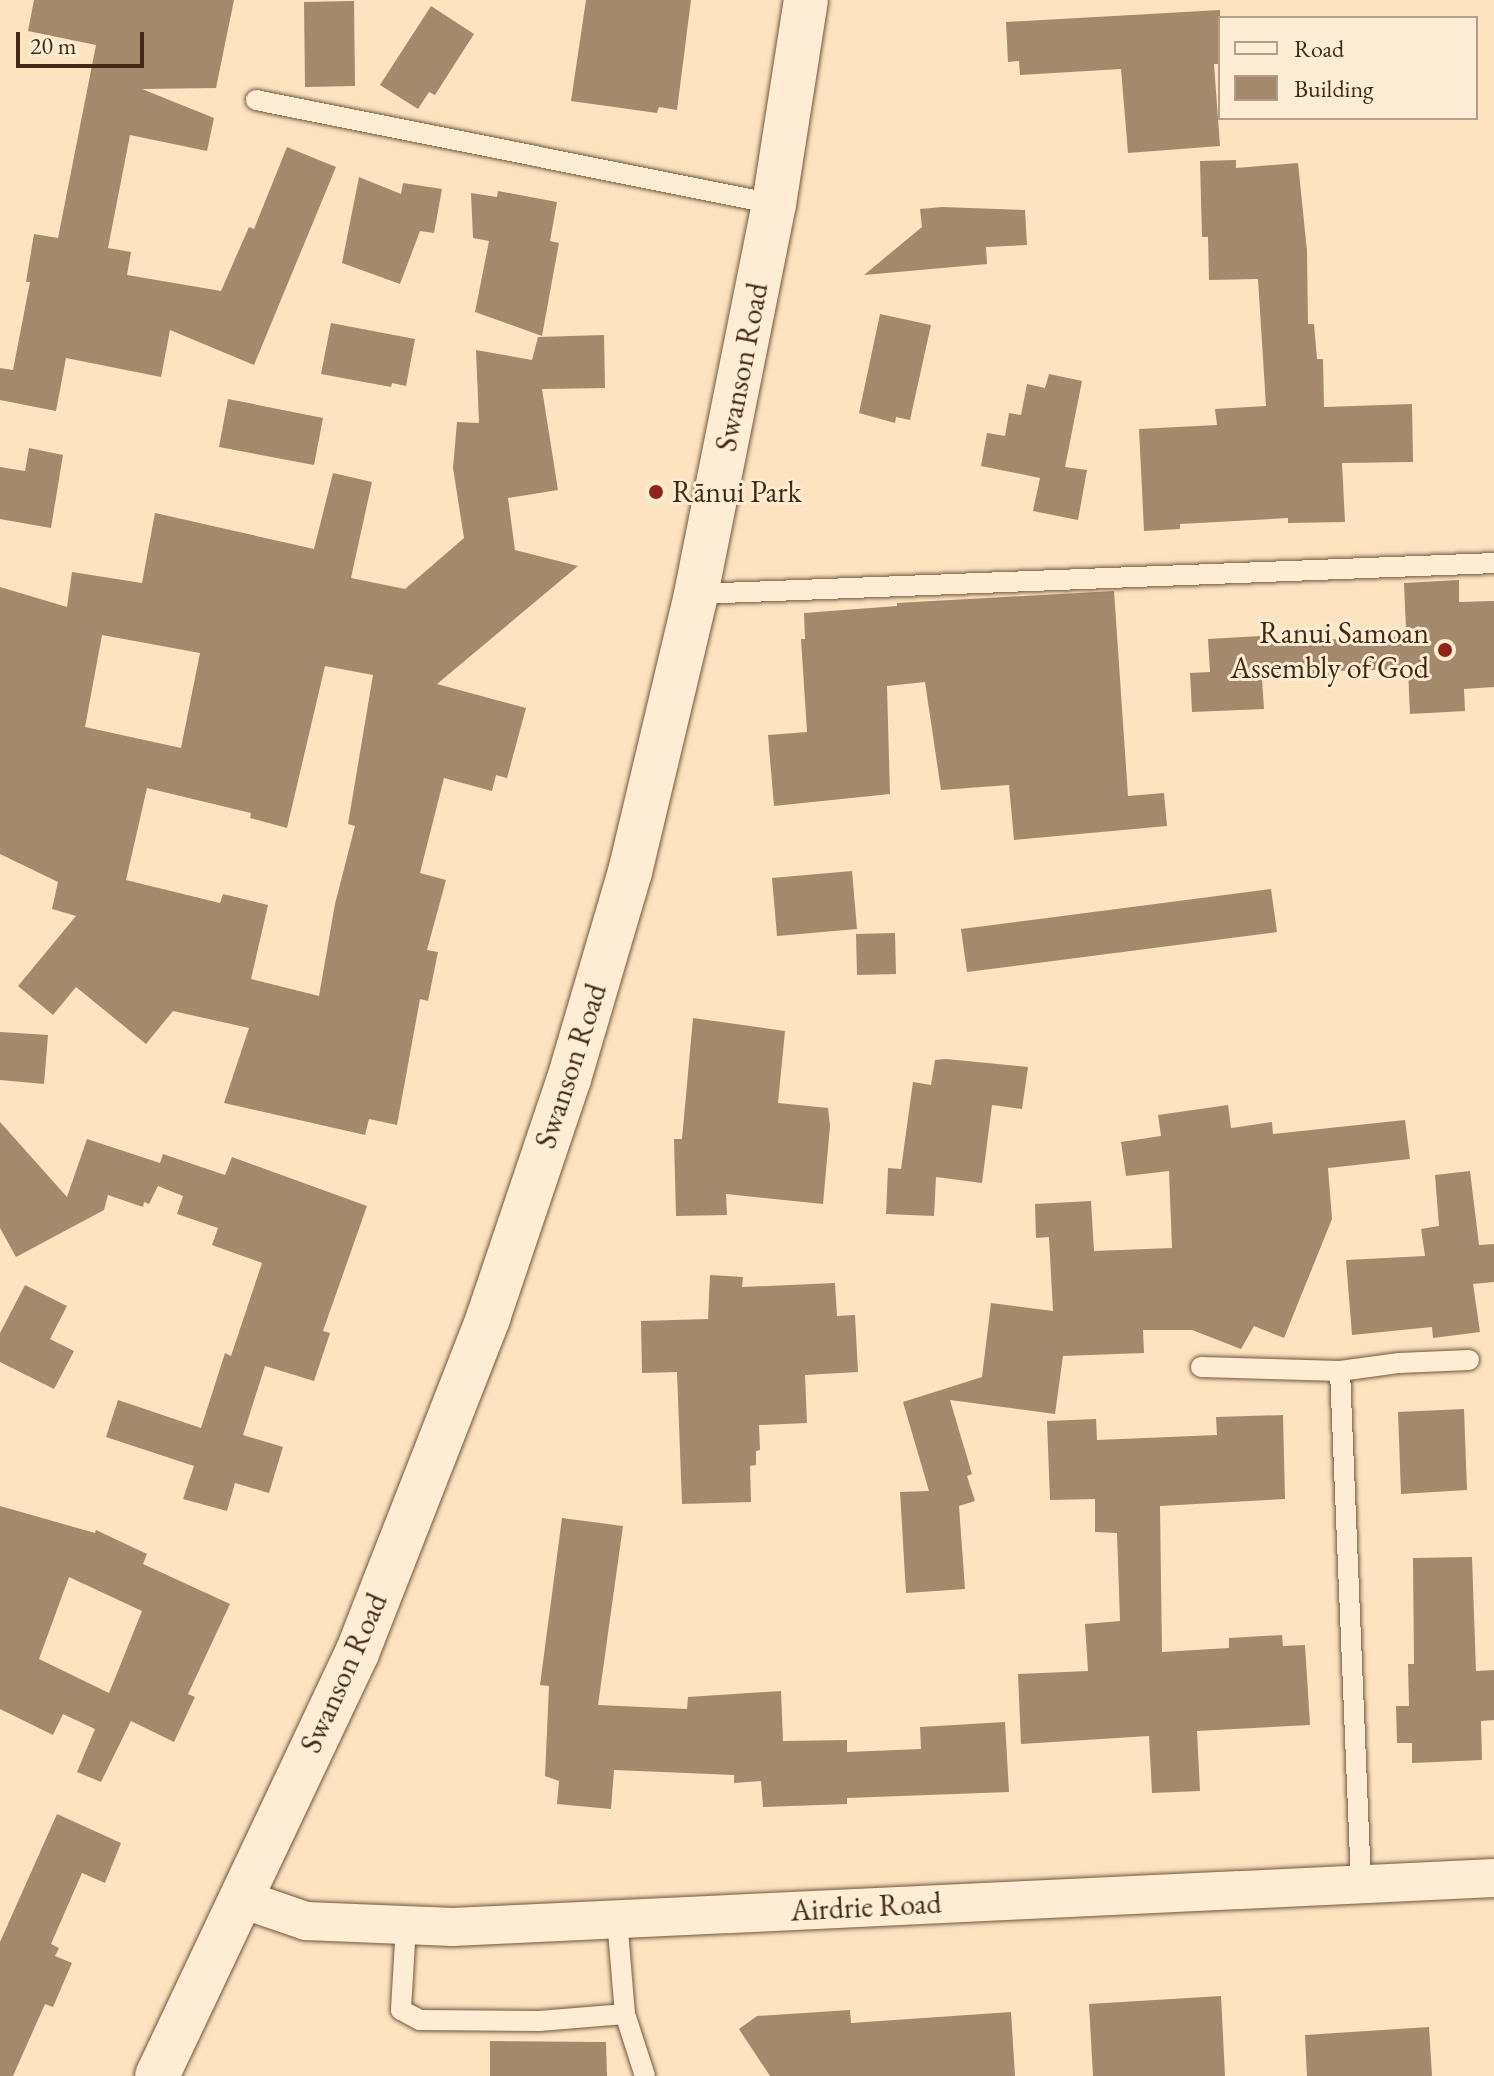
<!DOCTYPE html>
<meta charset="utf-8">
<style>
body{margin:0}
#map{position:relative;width:1494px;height:2076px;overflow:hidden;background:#fde3bf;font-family:"EB Garamond",serif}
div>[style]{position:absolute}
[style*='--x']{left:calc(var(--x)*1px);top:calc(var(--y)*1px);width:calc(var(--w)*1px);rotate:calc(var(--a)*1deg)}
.building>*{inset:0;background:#a4896c}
.roads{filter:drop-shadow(0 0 2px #72573e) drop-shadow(0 0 2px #72573e)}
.service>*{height:20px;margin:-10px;padding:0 10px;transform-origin:10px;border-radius:10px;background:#feedd5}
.minor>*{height:38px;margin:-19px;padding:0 19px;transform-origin:19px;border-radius:19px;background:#feedd5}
.secondary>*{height:44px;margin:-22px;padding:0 22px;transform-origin:22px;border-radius:22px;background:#feedd5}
.dots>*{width:22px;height:22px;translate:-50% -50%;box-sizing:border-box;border:4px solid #feedd5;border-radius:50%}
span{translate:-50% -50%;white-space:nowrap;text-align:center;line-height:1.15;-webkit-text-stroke:6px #feedd5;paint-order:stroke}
.street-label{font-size:30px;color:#442813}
.poi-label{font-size:30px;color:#442813}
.left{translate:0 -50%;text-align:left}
.right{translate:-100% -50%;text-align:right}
.legend{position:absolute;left:1218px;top:16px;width:260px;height:104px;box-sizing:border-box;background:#feedd5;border:2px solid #b49e87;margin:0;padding:10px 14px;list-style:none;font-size:24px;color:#442813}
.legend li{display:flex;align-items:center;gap:16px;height:40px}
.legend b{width:40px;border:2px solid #b49e87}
.scale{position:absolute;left:16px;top:32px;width:128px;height:36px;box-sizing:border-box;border:4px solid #442813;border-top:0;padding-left:10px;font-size:24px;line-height:28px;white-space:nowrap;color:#442813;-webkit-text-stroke:6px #feedd5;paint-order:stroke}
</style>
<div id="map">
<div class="building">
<i style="clip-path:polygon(34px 0,234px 0,216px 88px,142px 89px,214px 118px,207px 151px,130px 135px,108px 248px,131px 252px,127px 275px,221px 291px,249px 227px,254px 229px,287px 147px,336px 167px,254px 365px,170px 330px,161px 377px,66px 358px,56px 411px,0 400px,0 368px,13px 370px,30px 282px,26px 282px,34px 234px,58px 238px,96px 45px,28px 31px)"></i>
<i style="clip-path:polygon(586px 0,691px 0,677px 110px,659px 107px,657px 113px,571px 101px)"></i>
<i style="clip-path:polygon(354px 1px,355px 86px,305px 87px,304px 2px)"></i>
<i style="clip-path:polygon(431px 6px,474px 34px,435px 95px,429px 92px,418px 109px,380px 85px)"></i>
<i style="clip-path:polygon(1220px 10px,1220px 64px,1214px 64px,1220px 146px,1128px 153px,1121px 69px,1020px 75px,1019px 61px,1008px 62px,1006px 22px)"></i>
<i style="clip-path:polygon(1236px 160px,1236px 168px,1298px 163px,1307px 251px,1308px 324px,1314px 324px,1317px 359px,1323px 359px,1324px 407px,1412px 404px,1413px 462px,1342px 463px,1345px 522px,1288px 523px,1288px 518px,1180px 524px,1180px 529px,1144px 531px,1139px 429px,1217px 425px,1215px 409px,1266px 406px,1258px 279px,1209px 280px,1208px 237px,1202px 237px,1200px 161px)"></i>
<i style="clip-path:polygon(359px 177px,401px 194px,403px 183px,442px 189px,434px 233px,420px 231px,400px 284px,342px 263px)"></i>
<i style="clip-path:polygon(498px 191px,557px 202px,550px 241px,559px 243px,542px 336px,475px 312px,489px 241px,473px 238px,471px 193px,497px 197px)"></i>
<i style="clip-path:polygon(942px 207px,1025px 210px,1027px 245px,986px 247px,987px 264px,864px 275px,922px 227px,920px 209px)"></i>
<i style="clip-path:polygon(880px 314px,931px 325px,910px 420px,896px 417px,895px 423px,859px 413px)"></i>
<i style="clip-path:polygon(331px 323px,415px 339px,406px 386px,392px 383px,391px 387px,321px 374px)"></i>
<i style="clip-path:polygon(evenodd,604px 335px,605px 388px,542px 389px,558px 490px,508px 498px,515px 550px,578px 566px,437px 684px,526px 708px,507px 778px,496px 775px,492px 791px,444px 778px,420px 873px,446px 880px,427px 950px,438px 952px,428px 1001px,420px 999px,397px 1125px,369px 1119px,365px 1135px,224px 1103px,249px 1028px,173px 1011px,146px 1044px,76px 987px,53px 1015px,18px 986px,76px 916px,52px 909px,58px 882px,0 854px,0 587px,67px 607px,72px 572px,142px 583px,155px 513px,314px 549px,333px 473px,372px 482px,351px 578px,405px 589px,464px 538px,453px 468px,457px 422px,479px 423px,476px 350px,532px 360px,538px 337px,604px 335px,102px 635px,200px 653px,181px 748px,85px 727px,102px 635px,604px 335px,325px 666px,373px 675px,348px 824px,355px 826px,335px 904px,319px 996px,251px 979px,268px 905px,223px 894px,220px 903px,126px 880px,147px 788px,251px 813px,250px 818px,287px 828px,325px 666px)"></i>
<i style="clip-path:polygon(1049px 374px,1082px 381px,1065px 467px,1087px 470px,1078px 520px,1033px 511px,1040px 478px,981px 466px,987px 433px,1005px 436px,1009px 413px,1021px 415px,1027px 384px,1045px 388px)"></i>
<i style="clip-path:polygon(228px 399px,323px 418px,314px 465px,219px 447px)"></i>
<i style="clip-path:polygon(29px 448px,63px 455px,51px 528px,0 519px,0 467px,25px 471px)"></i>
<i style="clip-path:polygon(1459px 580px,1459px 602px,1494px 601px,1494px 687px,1464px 689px,1465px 711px,1410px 714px,1408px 669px,1335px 671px,1336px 678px,1262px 679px,1264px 709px,1192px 712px,1190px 673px,1210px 672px,1208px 639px,1260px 636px,1260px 642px,1395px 637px,1395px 630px,1406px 630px,1404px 583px)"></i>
<i style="clip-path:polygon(1114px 591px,1128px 796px,1164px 793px,1167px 826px,1014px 840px,1009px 785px,941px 790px,925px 682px,887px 686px,890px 794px,774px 806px,768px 735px,807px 732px,801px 639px,805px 639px,804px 613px,897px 606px,897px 603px)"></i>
<i style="clip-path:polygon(852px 871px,857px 929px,777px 936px,772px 878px)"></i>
<i style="clip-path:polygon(1271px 889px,1277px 932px,967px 972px,961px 929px)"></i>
<i style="clip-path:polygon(895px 933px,896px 974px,857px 975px,856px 934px)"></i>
<i style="clip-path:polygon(693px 1018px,785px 1031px,778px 1103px,828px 1108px,830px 1126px,823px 1204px,726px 1194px,727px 1215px,676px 1216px,674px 1139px,682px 1139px)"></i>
<i style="clip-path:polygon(0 1032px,48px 1035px,44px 1084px,0 1080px)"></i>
<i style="clip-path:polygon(946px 1059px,1028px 1067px,1022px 1109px,992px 1105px,982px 1183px,936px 1177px,934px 1216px,886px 1214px,888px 1168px,901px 1169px,913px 1082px,931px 1085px,935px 1060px)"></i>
<i style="clip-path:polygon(1228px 1105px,1231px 1128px,1272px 1122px,1273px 1134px,1405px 1120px,1410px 1159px,1328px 1168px,1332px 1219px,1284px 1338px,1254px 1326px,1241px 1349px,1192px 1330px,1143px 1330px,1144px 1353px,1063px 1356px,1055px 1414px,950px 1400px,972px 1474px,967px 1476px,975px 1501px,959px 1506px,965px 1589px,906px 1593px,900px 1492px,929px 1491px,903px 1402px,982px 1377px,991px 1303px,1053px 1311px,1049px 1237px,1036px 1238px,1035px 1204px,1091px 1201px,1094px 1251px,1172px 1248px,1169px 1171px,1126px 1176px,1121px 1142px,1161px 1136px,1158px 1115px)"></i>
<i style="clip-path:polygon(0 1122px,67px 1197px,87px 1139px,160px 1163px,163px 1154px,225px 1175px,232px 1157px,367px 1206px,323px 1331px,330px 1333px,314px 1381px,265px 1366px,243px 1435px,283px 1447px,269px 1493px,235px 1483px,227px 1511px,183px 1499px,194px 1466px,106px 1437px,118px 1400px,201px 1428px,225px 1353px,231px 1356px,262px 1263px,212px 1245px,218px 1228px,177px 1214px,183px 1196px,158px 1186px,149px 1204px,144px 1202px,143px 1207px,108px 1195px,104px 1210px,16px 1257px,0 1228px)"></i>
<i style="clip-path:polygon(1470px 1171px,1479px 1245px,1494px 1244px,1494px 1282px,1473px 1284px,1480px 1332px,1433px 1338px,1432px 1327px,1352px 1335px,1346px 1260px,1425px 1256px,1421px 1229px,1439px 1226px,1435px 1175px)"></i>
<i style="clip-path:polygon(710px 1275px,743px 1277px,742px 1287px,835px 1283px,837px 1316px,855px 1315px,858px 1372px,805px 1375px,807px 1423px,759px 1425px,760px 1450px,756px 1451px,756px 1465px,750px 1466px,751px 1502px,682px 1504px,677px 1372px,642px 1373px,641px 1321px,708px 1319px)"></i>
<i style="clip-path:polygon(25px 1285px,67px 1306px,50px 1339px,74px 1351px,54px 1389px,0 1362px,0 1333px)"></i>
<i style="clip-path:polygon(1464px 1409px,1467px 1490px,1401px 1494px,1398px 1412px)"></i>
<i style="clip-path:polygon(1283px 1415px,1285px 1499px,1160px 1506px,1162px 1652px,1229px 1648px,1229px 1638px,1282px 1635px,1283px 1646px,1305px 1645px,1310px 1725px,1197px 1731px,1200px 1791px,1152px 1793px,1149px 1736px,1021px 1744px,1018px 1674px,1088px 1671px,1085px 1624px,1120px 1621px,1117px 1533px,1095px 1532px,1095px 1499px,1050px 1500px,1047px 1421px,1096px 1419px,1097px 1440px,1217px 1435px,1216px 1417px)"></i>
<i style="clip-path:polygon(evenodd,0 1506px,95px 1533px,96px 1530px,147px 1554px,143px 1564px,230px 1604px,188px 1694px,195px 1697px,174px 1742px,131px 1721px,101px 1782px,77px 1772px,95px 1729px,63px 1714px,53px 1735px,0 1709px,0 1506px,69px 1577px,142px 1611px,109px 1693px,39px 1659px,69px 1577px)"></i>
<i style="clip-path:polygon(562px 1518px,623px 1526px,598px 1705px,687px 1709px,688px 1697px,781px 1691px,783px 1741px,847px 1740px,847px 1752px,921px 1749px,920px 1727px,1005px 1722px,1009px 1792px,847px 1798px,847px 1804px,763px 1807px,761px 1781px,734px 1783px,734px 1775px,614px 1770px,611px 1809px,557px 1804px,559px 1781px,545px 1776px,549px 1686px,540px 1685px)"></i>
<i style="clip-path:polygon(1472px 1557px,1476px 1671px,1494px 1670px,1494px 1720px,1481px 1721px,1482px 1760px,1412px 1763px,1412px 1743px,1397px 1743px,1396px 1706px,1409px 1706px,1408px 1664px,1414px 1664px,1413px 1558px)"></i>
<i style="clip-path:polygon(57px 1814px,121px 1843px,105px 1883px,82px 1873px,51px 1944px,59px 1948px,55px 1956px,72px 1963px,53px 2007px,45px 2004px,13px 2076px,0 2076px,0 1942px)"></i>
<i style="clip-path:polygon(1221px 1996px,1225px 2076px,1093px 2076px,1089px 2004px)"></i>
<i style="clip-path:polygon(850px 2010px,851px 2023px,1011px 2012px,1015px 2076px,770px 2076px,739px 2029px,757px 2016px)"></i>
<i style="clip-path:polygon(1429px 2027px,1432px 2076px,1307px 2076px,1305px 2035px)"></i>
<i style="clip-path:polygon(490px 2041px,606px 2042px,607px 2076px,490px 2076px)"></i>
</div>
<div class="roads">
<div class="service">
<i style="--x:256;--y:100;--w:528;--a:11.35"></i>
<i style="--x:696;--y:594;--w:799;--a:-2.22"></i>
<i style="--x:1201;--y:1367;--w:139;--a:1.6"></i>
<i style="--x:1340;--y:1371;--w:60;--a:-7.7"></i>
<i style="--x:1399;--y:1363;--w:70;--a:-2.5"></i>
<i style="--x:1340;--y:1371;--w:512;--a:87.65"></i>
<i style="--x:617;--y:1919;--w:95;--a:85.2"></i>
<i style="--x:625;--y:2014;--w:65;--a:72.1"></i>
<i style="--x:406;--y:1925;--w:85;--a:93.4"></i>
<i style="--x:401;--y:2010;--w:21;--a:28"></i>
<i style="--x:420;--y:2020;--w:119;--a:0.5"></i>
<i style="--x:539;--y:2021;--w:86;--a:-4.7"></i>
</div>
<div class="minor">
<i style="--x:242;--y:1899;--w:68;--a:19"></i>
<i style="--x:306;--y:1921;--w:147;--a:2.3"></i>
<i style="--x:453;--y:1927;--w:1042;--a:-2.69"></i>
</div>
<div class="secondary">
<i style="--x:157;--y:2076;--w:468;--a:-64.7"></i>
<i style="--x:357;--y:1653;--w:360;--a:-68.6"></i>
<i style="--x:488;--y:1318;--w:252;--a:-71.3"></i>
<i style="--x:569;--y:1079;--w:216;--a:-73.6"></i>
<i style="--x:630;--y:872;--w:286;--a:-76.6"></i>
<i style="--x:696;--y:594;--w:398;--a:-78.7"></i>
<i style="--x:774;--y:204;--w:206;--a:-81.1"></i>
</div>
</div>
<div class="dots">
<i style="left:656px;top:492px;background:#8f2418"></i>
<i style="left:1445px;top:650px;background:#8f2418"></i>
</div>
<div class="street-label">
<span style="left:742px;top:367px;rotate:-79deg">Swanson Road</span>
<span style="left:571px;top:1066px;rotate:-72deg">Swanson Road</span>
<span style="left:344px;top:1673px;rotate:-66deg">Swanson Road</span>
<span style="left:866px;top:1907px;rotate:-3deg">Airdrie Road</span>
</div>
<div class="poi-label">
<span class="left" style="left:672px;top:492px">Rānui Park</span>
<span class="right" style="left:1429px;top:650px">Ranui Samoan<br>Assembly of God</span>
</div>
<ul class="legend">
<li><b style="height:10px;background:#feedd5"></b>Road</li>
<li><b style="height:22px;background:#a4896c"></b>Building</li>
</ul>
<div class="scale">20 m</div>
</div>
